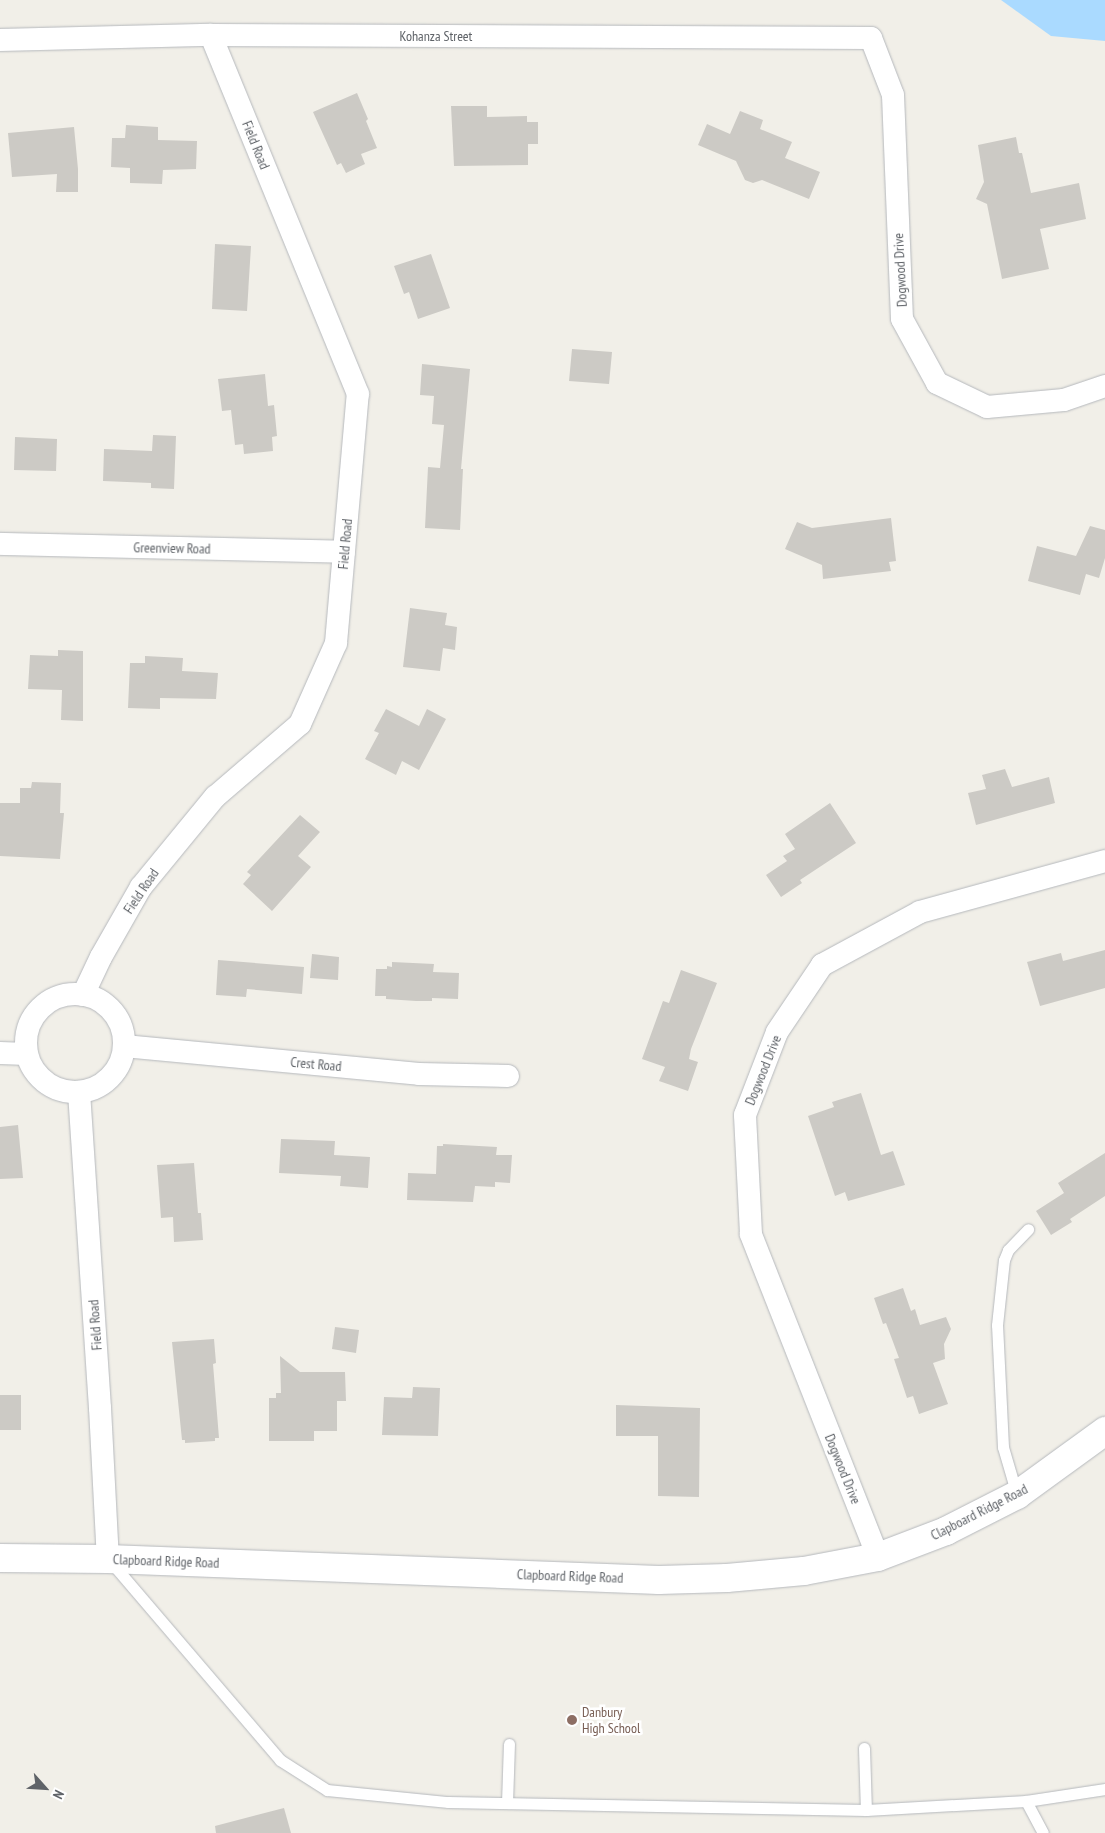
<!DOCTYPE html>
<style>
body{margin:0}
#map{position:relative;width:1105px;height:1833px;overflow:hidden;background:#f1efe8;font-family:"PT Sans Narrow",sans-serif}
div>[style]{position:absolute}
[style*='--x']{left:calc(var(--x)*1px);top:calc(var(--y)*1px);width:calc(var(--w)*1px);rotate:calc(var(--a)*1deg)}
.water>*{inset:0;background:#aadaff}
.building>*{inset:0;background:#cccac5}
.roads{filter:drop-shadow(0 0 1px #b5b8bc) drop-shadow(0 0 1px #b5b8bc)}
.service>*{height:11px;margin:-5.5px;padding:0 5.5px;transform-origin:5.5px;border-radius:5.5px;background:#fff}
.minor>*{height:22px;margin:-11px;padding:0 11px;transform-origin:11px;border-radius:11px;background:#fff}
.minor>.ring{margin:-11px;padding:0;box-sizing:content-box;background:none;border:22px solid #fff;border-radius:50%}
.secondary>*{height:28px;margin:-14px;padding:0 14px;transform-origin:14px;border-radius:14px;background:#fff}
.dots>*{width:14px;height:14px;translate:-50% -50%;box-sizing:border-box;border:2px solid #fff;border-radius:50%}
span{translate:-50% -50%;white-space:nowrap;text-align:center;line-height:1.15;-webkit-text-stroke:5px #fff;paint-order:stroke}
.street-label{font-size:14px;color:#5f6368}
.education-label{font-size:14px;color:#785e54}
.left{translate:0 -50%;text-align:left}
.north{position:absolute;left:20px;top:1763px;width:50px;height:50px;-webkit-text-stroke:4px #fff;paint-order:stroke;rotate:116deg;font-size:14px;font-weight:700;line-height:20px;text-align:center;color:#5f6368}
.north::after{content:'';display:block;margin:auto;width:18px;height:22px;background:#5f6368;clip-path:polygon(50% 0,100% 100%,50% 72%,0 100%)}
</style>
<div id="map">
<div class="water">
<i style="clip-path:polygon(1001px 0,1105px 0,1105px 41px,1051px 36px)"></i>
</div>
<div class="building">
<i style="clip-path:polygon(357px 93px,368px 119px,366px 121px,377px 148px,361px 154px,365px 164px,346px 173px,341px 163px,337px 165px,313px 112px)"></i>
<i style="clip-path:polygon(451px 106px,487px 106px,487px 117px,527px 116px,527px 122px,538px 122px,538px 144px,528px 144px,528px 165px,454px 166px)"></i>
<i style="clip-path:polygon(740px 111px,763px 120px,760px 129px,792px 142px,785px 158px,820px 172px,809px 199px,762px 180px,753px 183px,745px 180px,736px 161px,698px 145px,707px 124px,730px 134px)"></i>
<i style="clip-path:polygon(126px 125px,158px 127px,158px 140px,197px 141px,196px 169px,163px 170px,162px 184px,130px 183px,130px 168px,111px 167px,112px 138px,125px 138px)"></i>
<i style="clip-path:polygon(74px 127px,78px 169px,78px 192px,56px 192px,57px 174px,12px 177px,8px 133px)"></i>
<i style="clip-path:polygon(1016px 137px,1019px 153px,1022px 153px,1031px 193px,1079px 183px,1086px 219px,1040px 229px,1049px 269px,1002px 279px,987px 204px,976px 199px,984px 182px,978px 145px)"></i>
<i style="clip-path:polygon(215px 244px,251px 246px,247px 311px,212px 309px)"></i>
<i style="clip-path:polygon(431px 254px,450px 308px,418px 319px,409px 292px,404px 294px,394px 266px)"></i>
<i style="clip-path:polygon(572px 349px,612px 352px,609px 384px,569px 381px)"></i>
<i style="clip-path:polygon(422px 364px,470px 369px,461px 469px,463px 469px,460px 530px,425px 528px,428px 467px,440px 468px,444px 425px,432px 424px,434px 396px,420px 395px)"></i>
<i style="clip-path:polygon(265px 374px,268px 406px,274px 405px,277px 436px,272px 437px,273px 451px,244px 454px,243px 444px,235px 445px,231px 410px,222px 411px,218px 379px)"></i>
<i style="clip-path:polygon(153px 435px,176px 436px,174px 489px,151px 488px,151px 483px,103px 481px,104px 449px,152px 451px)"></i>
<i style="clip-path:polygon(15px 437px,57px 439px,56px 471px,14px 470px)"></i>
<i style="clip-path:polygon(891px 518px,896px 561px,889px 562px,891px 571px,823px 579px,822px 565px,785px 549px,797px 522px,812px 528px)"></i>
<i style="clip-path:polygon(1090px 526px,1105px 530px,1105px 558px,1099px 578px,1086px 574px,1080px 595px,1028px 581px,1037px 546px,1076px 556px)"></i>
<i style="clip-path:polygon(410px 608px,447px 613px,445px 625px,457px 627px,455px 650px,443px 648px,440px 671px,403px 667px)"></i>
<i style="clip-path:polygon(58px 650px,83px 651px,83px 721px,61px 720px,62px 690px,28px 689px,30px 655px,58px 656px)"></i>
<i style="clip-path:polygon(145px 656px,183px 658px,182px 671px,218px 673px,216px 699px,160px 698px,160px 709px,128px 708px,130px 663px,145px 663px)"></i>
<i style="clip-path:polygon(386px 709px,419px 726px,427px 709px,446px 719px,419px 770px,402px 761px,396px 775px,365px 759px,379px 733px,374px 731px)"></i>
<i style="clip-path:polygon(1005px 769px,1012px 787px,1049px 777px,1055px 803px,976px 825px,968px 793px,986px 789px,982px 775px)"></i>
<i style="clip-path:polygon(32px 782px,61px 783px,60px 813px,64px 813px,60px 859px,0 856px,0 803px,20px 803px,20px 788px,31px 788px)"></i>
<i style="clip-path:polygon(830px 803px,856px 843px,800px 880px,802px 883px,781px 897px,766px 875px,787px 861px,783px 856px,795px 849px,785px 834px)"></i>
<i style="clip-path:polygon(300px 815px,320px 832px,298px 856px,311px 867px,272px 911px,243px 884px,251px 875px,247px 872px)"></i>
<i style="clip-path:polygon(1105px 950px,1105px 988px,1040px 1006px,1027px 962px,1061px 953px,1063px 961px)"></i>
<i style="clip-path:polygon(312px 954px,339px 957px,338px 980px,310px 978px)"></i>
<i style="clip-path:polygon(218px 960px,304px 967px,302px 994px,247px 989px,246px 997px,216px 995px)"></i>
<i style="clip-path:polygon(392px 962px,434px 964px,433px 972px,459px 973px,458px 999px,432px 998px,432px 1001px,416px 1001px,386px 999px,386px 996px,375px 996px,376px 969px,387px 969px,387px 966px,392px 967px)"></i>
<i style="clip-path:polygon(681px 970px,717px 983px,691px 1049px,689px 1059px,698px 1062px,688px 1091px,659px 1081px,665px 1067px,642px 1059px,663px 1001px,669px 1003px)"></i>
<i style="clip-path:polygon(861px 1093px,881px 1155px,893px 1151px,905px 1185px,848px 1201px,845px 1192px,835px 1196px,808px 1116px,834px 1107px,832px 1102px)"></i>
<i style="clip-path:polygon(18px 1125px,23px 1178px,0 1179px,0 1127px)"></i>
<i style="clip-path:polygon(281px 1139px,335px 1141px,334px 1155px,370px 1157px,368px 1188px,340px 1186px,341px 1176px,279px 1173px)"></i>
<i style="clip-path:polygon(443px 1144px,497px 1147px,496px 1155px,512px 1155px,510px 1183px,495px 1182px,495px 1187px,475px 1186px,473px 1202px,407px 1200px,408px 1173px,436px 1174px,437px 1146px,443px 1146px)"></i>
<i style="clip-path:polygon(1105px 1153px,1105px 1196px,1070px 1219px,1072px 1222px,1051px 1235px,1036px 1211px,1064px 1193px,1058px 1183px)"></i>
<i style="clip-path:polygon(194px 1163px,198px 1213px,201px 1213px,203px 1240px,174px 1242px,173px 1217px,161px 1218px,157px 1165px)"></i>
<i style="clip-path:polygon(903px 1288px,911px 1311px,915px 1309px,920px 1325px,946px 1317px,951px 1329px,944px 1344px,945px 1359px,933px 1363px,948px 1404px,919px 1414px,913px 1396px,907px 1398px,894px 1359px,899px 1358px,886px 1323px,883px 1324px,874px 1298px)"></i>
<i style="clip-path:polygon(335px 1327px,359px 1330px,356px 1353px,332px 1349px)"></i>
<i style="clip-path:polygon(214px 1339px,216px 1363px,213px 1364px,219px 1438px,215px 1438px,215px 1441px,185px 1443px,185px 1440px,182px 1440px,172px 1342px)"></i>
<i style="clip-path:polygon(280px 1356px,300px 1372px,345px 1372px,346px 1401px,337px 1401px,337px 1431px,314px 1431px,314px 1441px,269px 1441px,269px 1398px,276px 1398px,276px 1393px,281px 1393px)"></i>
<i style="clip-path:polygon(413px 1387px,440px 1388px,438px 1436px,382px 1435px,384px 1397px,412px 1398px)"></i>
<i style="clip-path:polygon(0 1395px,21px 1395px,21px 1430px,0 1430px)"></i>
<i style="clip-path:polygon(616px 1405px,700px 1408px,699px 1497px,658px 1496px,658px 1436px,616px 1436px)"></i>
<i style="clip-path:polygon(284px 1808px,291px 1833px,216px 1833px,215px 1826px)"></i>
</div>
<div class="roads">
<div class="service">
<i style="--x:1017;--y:1495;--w:50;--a:-106.3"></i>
<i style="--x:1003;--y:1447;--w:122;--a:-92.8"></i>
<i style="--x:997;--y:1325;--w:65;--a:-83.9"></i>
<i style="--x:1004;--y:1260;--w:11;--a:-68"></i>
<i style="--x:1008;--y:1250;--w:29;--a:-46"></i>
<i style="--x:111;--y:1562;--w:260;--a:49.5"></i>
<i style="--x:280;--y:1760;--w:56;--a:32.6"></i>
<i style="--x:327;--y:1790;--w:122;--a:5.7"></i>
<i style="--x:448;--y:1802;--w:418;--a:1.1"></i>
<i style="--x:866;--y:1810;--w:160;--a:-3.2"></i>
<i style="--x:1026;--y:1801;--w:80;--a:-8.6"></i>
<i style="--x:864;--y:1748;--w:62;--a:88.2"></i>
<i style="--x:1026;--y:1801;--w:36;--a:62"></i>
<i style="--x:507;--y:1803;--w:59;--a:-88.1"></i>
</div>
<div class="minor">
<i style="--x:0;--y:40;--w:211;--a:-1.4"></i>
<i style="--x:211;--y:35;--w:660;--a:0.26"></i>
<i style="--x:871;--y:38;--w:61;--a:68.9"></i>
<i style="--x:893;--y:95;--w:224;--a:87.7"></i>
<i style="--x:902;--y:319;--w:73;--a:61.3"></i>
<i style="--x:937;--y:383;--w:55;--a:25.6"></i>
<i style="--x:987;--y:407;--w:77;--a:-5.2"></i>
<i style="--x:1064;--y:400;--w:43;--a:-18.9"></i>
<i style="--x:0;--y:544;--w:344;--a:1.3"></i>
<i class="ring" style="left:26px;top:994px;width:76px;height:76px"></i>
<i style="--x:83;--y:995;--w:42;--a:-64.7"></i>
<i style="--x:101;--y:957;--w:81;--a:-60.3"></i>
<i style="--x:141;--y:887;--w:117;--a:-50.6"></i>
<i style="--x:215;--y:797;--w:112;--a:-40.7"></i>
<i style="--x:300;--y:724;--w:89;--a:-66"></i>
<i style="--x:336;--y:643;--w:250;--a:-85"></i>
<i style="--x:358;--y:394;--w:388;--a:-112.3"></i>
<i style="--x:124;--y:1046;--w:296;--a:5.4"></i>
<i style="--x:419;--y:1074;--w:89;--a:1.3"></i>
<i style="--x:0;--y:1053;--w:27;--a:2"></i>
<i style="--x:79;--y:1092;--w:317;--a:86.2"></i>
<i style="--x:100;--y:1408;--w:151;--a:87"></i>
<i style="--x:878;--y:1557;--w:347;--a:-111.5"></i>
<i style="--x:751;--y:1234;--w:119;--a:-92.9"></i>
<i style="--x:745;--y:1115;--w:89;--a:-68.9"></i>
<i style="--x:777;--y:1032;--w:81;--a:-56.1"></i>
<i style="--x:822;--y:965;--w:111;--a:-28.4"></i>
<i style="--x:920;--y:912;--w:192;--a:-15.4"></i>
</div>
<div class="secondary">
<i style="--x:0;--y:1558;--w:108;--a:0.5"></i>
<i style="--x:108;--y:1559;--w:551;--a:2.18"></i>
<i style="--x:659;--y:1580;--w:68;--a:-1.7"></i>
<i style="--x:727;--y:1578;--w:77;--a:-5.2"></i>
<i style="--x:804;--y:1571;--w:75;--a:-10.7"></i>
<i style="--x:878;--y:1557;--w:73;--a:-20.9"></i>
<i style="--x:946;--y:1531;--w:80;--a:-26.9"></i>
<i style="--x:1017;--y:1495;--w:109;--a:-36"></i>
</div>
</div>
<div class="dots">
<i style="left:572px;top:1720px;background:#8d6e63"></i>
</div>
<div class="street-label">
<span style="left:436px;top:36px">Kohanza Street</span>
<span style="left:256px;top:145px;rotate:68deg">Field Road</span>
<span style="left:900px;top:270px;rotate:-93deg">Dogwood Drive</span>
<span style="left:345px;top:544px;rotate:-85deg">Field Road</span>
<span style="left:172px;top:548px;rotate:1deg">Greenview Road</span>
<span style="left:141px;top:891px;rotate:-56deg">Field Road</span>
<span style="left:316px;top:1064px;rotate:5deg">Crest Road</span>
<span style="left:763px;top:1070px;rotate:-68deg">Dogwood Drive</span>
<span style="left:95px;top:1325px;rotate:-94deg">Field Road</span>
<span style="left:843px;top:1469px;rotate:68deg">Dogwood Drive</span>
<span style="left:979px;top:1512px;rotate:-27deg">Clapboard Ridge Road</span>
<span style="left:166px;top:1561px;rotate:2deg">Clapboard Ridge Road</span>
<span style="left:570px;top:1576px;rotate:2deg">Clapboard Ridge Road</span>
</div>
<div class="education-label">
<span class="left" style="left:582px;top:1720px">Danbury<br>High School</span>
</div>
<div class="north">N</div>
</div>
